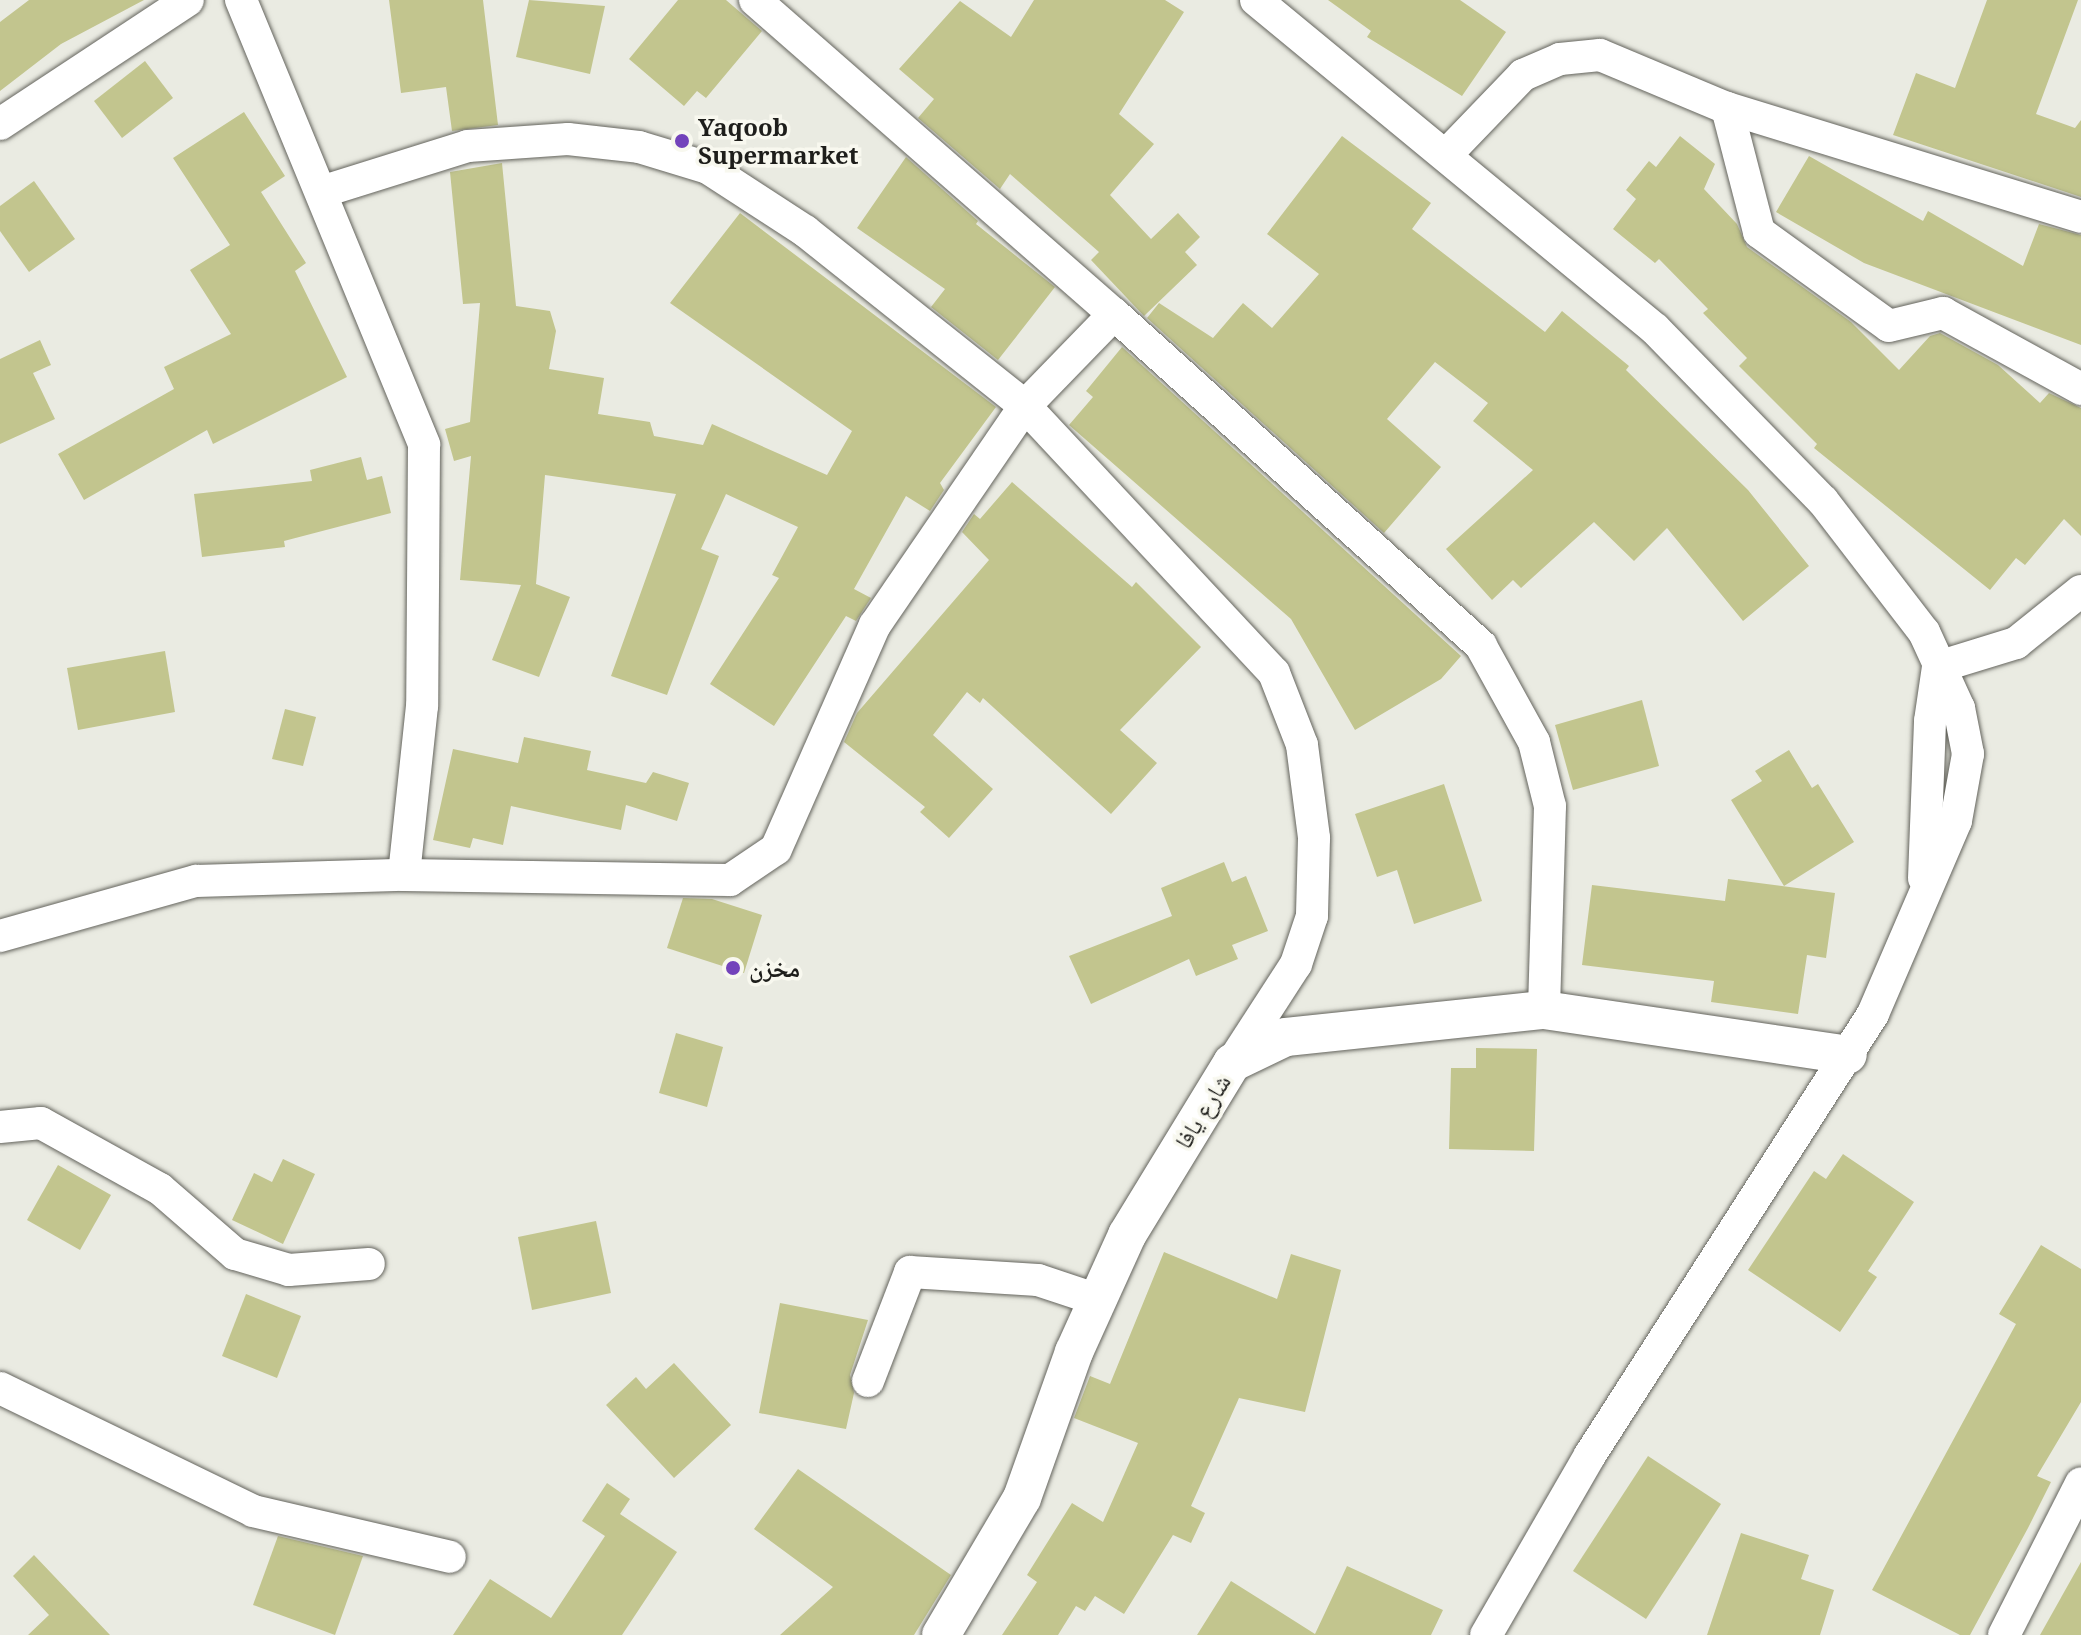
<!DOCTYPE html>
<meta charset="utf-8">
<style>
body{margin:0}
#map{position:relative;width:2081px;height:1635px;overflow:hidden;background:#eaebe2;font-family:"Noto Serif","Noto Naskh Arabic",serif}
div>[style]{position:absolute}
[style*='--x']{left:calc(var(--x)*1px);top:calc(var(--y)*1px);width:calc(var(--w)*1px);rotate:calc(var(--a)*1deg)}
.building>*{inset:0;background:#c2c58e}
.roads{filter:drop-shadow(0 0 2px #64645d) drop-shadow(0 0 2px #64645d)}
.minor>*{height:32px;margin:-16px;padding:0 16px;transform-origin:16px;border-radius:16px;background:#fff}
.tertiary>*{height:38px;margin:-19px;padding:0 19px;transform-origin:19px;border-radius:19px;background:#fff}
.dots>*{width:22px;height:22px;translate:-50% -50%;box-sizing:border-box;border:4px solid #f8f8ef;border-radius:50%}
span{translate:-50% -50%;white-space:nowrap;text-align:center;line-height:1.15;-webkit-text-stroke:7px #f8f8ef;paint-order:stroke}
.poi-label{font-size:24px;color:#1e1e1b;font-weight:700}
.left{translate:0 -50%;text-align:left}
.street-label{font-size:24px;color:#1e1e1b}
</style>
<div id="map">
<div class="building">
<i style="clip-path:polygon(29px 0,144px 0,61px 44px,0 91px,0 22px)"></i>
<i style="clip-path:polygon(389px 0,483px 0,498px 125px,452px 131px,446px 87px,401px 93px)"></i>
<i style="clip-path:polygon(529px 0,605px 6px,590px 74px,516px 57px)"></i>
<i style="clip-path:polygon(678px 0,726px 0,762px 31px,706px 98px,697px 91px,684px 106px,629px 59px)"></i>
<i style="clip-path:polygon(1034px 0,1165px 0,1184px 12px,1119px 114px,1154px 144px,1110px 195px,1151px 239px,1178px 213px,1200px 237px,1185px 252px,1197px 265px,1144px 316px,1091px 260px,1099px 252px,1010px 174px,1000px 189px,918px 118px,934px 99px,899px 69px,960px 1px,1011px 37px)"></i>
<i style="clip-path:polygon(1328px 0,1460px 0,1506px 32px,1462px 96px,1367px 37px,1371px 31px)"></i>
<i style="clip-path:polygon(1987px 0,2078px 0,2036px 114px,2075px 128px,2081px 120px,2081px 197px,1893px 135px,1916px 73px,1955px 88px)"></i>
<i style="clip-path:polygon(145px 61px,173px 98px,122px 138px,94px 101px)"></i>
<i style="clip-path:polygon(244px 112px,285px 176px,261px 192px,306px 263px,295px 271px,347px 377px,213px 444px,207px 430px,84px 500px,58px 454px,174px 389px,164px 367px,231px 334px,190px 270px,230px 245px,173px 158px)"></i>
<i style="clip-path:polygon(1342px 136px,1431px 203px,1412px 229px,1545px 332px,1562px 311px,1629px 366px,1626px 370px,1748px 490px,1809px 566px,1743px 621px,1667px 528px,1634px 561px,1594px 522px,1521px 588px,1513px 580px,1492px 600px,1446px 549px,1533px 470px,1473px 421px,1488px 403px,1435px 362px,1387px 419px,1441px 467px,1384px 533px,1147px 318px,1159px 303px,1213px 338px,1243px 303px,1272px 328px,1319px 274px,1267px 234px)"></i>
<i style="clip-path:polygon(1680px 136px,1715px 164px,1704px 189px,1737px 224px,1747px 247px,1851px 322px,1899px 370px,1930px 336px,1940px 333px,1998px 365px,2040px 403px,2049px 393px,2081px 408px,2081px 536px,2064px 519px,2025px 565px,2016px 558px,1990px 590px,1814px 448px,1817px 444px,1739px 366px,1747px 358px,1703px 313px,1708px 309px,1659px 259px,1655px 263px,1613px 229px,1636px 199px,1626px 190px,1649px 161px,1656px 167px)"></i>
<i style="clip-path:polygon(1809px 156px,1923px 221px,1928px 211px,2023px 266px,2039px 224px,2081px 235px,2081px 345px,1864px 263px,1776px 212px)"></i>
<i style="clip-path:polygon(906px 157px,978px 221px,976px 224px,1055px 287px,998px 360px,931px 307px,945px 289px,857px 228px)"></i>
<i style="clip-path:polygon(502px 163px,516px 306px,550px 311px,556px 331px,549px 369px,604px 378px,598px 414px,650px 422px,654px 436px,703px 445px,712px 424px,827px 475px,852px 431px,670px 303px,740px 213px,996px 407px,940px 483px,944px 490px,930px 511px,906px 496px,854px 589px,871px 598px,856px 621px,846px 616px,774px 726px,710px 684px,779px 578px,772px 575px,798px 527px,726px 494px,701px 549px,719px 556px,667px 695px,611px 676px,676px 494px,545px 475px,536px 584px,570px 597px,539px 677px,492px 660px,521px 585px,460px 580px,471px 456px,454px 461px,445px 429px,470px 422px,480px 303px,463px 304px,450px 172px)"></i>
<i style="clip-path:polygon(34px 181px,75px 239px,29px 272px,0 231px,0 206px)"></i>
<i style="clip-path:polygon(40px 340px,51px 365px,33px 373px,55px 419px,0 444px,0 359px)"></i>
<i style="clip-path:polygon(1122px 347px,1461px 656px,1441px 679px,1355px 730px,1291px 619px,1069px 425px,1093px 397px,1086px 391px)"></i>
<i style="clip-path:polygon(361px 457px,367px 480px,382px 476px,391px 513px,284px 541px,285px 547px,202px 557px,194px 494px,312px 481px,310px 470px)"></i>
<i style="clip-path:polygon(1012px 482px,1132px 587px,1136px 582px,1201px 647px,1120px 730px,1157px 763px,1111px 814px,983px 698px,980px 703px,967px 692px,933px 735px,993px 789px,949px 838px,920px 812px,925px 807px,844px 742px,857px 713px,989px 560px,962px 532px,974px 514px,980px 519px)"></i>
<i style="clip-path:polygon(165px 651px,175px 712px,78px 730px,67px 668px)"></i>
<i style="clip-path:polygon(1642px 700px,1659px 766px,1573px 790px,1555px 725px)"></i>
<i style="clip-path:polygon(285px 709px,316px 717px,303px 766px,272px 759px)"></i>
<i style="clip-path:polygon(524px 737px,591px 751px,587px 770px,646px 783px,653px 772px,689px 783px,677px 821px,626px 805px,621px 830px,511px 806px,503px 845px,473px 838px,470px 848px,433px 840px,453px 749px,518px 763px)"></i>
<i style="clip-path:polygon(1789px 750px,1812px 788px,1818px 784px,1854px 842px,1784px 886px,1731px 800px,1762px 781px,1755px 771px)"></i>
<i style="clip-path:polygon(1444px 784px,1482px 901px,1414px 924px,1397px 870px,1377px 877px,1355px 814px)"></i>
<i style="clip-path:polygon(1224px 862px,1232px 882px,1246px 876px,1268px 931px,1232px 945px,1238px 959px,1196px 976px,1189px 959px,1091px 1004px,1069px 956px,1172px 916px,1161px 888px)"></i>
<i style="clip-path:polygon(1728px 879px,1835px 893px,1826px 958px,1807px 955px,1798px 1014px,1711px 1002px,1714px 981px,1582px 965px,1592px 885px,1725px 901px)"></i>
<i style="clip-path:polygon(683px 898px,712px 899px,762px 915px,744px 973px,667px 948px)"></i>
<i style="clip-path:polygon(676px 1033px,723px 1047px,707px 1107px,659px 1093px)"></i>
<i style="clip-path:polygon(1476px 1048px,1537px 1049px,1534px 1151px,1449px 1149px,1451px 1068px,1476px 1068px)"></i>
<i style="clip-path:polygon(1843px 1154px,1914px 1202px,1868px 1271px,1877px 1277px,1840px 1332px,1748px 1270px,1814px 1171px,1826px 1179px)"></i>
<i style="clip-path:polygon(283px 1159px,315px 1174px,283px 1244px,232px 1220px,254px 1173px,272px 1182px)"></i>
<i style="clip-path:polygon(58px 1165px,111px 1195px,80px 1250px,27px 1220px)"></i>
<i style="clip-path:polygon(596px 1221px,611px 1293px,532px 1310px,518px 1237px)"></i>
<i style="clip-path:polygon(2041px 1245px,2081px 1269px,2081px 1402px,2037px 1476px,2051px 1482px,2028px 1528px,1970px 1635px,1960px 1635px,1872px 1590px,2016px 1324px,1999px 1314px)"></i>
<i style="clip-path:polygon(1164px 1252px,1277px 1299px,1291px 1254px,1341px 1270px,1305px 1412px,1239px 1398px,1191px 1506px,1205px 1513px,1191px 1543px,1173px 1535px,1124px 1614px,1095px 1596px,1085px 1611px,1076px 1606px,1058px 1635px,1002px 1635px,1037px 1582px,1027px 1575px,1072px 1503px,1103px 1522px,1138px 1443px,1074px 1418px,1090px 1376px,1110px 1384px)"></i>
<i style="clip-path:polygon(246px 1294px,301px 1316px,277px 1378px,222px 1356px)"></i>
<i style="clip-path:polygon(780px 1303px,868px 1320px,850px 1375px,854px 1393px,846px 1429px,759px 1413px)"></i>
<i style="clip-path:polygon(674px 1363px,731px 1425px,674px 1478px,606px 1405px,636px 1377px,646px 1389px)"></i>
<i style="clip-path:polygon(1648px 1456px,1721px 1504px,1646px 1619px,1573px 1571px)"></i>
<i style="clip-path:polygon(798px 1469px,951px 1575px,914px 1635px,780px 1635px,833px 1587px,754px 1529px)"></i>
<i style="clip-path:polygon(607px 1483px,630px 1499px,620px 1514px,677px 1552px,622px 1635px,453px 1635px,490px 1579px,551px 1618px,605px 1536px,582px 1521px)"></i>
<i style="clip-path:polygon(1741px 1533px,1809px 1555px,1801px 1579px,1834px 1590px,1820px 1635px,1707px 1635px)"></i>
<i style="clip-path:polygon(278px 1536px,363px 1556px,335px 1635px,253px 1605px)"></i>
<i style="clip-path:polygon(34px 1555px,110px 1635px,28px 1635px,49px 1615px,13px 1576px)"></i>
<i style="clip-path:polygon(2081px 1562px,2081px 1635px,2040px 1635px)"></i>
<i style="clip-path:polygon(1347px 1566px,1443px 1610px,1431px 1635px,1197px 1635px,1231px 1581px,1315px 1634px)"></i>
</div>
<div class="roads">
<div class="minor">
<i style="--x:241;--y:0;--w:481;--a:67.6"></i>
<i style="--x:424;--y:445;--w:261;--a:90.4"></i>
<i style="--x:422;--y:706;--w:170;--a:96.1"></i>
<i style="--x:755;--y:0;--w:477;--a:41.2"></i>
<i style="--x:1256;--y:0;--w:517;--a:39.51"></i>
<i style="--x:1655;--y:329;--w:240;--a:45.7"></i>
<i style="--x:1823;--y:501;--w:165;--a:52.4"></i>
<i style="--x:1924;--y:632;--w:84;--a:65.3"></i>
<i style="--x:1959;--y:708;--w:47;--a:78.9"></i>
<i style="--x:1968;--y:754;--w:68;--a:100.2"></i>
<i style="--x:1956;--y:821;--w:210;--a:113.3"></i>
<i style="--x:1873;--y:1014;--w:524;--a:122.69"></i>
<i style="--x:1590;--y:1455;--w:208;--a:120"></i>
<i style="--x:1727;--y:108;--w:128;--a:75.5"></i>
<i style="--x:1759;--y:232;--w:160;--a:35.9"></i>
<i style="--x:1889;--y:326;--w:56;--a:-13.5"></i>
<i style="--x:1943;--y:313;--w:158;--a:28.8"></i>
<i style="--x:0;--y:124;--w:225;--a:-33.4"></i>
<i style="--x:1446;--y:155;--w:111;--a:-46.1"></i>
<i style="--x:1523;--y:75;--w:40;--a:-23.4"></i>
<i style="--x:1560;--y:59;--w:40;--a:-5.7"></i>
<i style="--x:1600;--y:55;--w:138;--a:22.7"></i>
<i style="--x:1727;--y:108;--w:370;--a:17.1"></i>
<i style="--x:321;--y:192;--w:154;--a:-17.4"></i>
<i style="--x:468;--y:146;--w:100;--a:-4"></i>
<i style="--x:568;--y:139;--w:71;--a:6.4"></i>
<i style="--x:639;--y:147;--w:72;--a:16.9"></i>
<i style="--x:708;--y:168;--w:116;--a:33"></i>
<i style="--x:805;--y:231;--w:281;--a:38.5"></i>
<i style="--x:1025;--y:406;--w:365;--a:47"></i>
<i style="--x:1274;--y:673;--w:77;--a:68.7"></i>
<i style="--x:1302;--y:745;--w:94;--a:82.6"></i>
<i style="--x:1314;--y:838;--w:78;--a:91.5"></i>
<i style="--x:1312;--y:916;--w:51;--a:108.4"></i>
<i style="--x:1296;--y:964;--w:118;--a:122.9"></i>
<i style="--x:1938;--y:667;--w:82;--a:-17.1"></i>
<i style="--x:2016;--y:643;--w:83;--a:-38.7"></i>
<i style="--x:1924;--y:878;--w:157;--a:-87.8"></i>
<i style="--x:1930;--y:721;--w:55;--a:-81.6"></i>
<i style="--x:0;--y:936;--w:204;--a:-15.7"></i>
<i style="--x:196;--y:881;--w:208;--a:-1.7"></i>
<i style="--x:404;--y:875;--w:326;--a:0.9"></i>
<i style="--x:730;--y:880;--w:55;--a:-34"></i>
<i style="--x:776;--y:849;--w:245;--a:-66.2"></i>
<i style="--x:875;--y:625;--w:265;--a:-55.6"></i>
<i style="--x:1025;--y:406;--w:128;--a:-45.9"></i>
<i style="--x:1114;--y:314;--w:495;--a:42.1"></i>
<i style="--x:1481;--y:646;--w:110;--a:61.1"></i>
<i style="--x:1534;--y:742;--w:66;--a:76"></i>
<i style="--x:1550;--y:806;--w:204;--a:91.7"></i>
<i style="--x:0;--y:1127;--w:41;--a:-5.6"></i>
<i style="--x:41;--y:1123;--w:136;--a:29"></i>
<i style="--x:160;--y:1189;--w:99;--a:40.9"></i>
<i style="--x:235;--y:1254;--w:56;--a:16.5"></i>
<i style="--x:289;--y:1270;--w:80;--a:-4.3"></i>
<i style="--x:868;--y:1381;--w:117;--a:-68.9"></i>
<i style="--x:910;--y:1272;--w:128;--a:3.6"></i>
<i style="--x:1038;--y:1280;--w:63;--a:18.4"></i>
<i style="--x:0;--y:1388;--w:281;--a:25.9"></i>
<i style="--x:253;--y:1511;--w:202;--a:13.1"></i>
<i style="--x:2004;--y:1635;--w:170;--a:-63.1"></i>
</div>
<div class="tertiary">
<i style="--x:941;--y:1635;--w:159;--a:-59.4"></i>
<i style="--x:1022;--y:1498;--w:155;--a:-70.4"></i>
<i style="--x:1074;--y:1352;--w:128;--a:-65.6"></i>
<i style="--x:1127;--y:1235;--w:202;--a:-58.6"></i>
<i style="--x:1232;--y:1063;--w:60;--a:-25.7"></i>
<i style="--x:1286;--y:1037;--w:259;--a:-6"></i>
<i style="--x:1544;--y:1010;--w:307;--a:8.4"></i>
</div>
</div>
<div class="dots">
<i style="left:682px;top:141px;background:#7343bb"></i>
<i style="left:733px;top:968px;background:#7343bb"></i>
</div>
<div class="poi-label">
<span class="left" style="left:698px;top:141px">Yaqoob<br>Supermarket</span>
<span class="left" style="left:749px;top:968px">مخزن</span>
</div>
<div class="street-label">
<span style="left:1202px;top:1111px;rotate:-58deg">شارع يافا</span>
</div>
</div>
